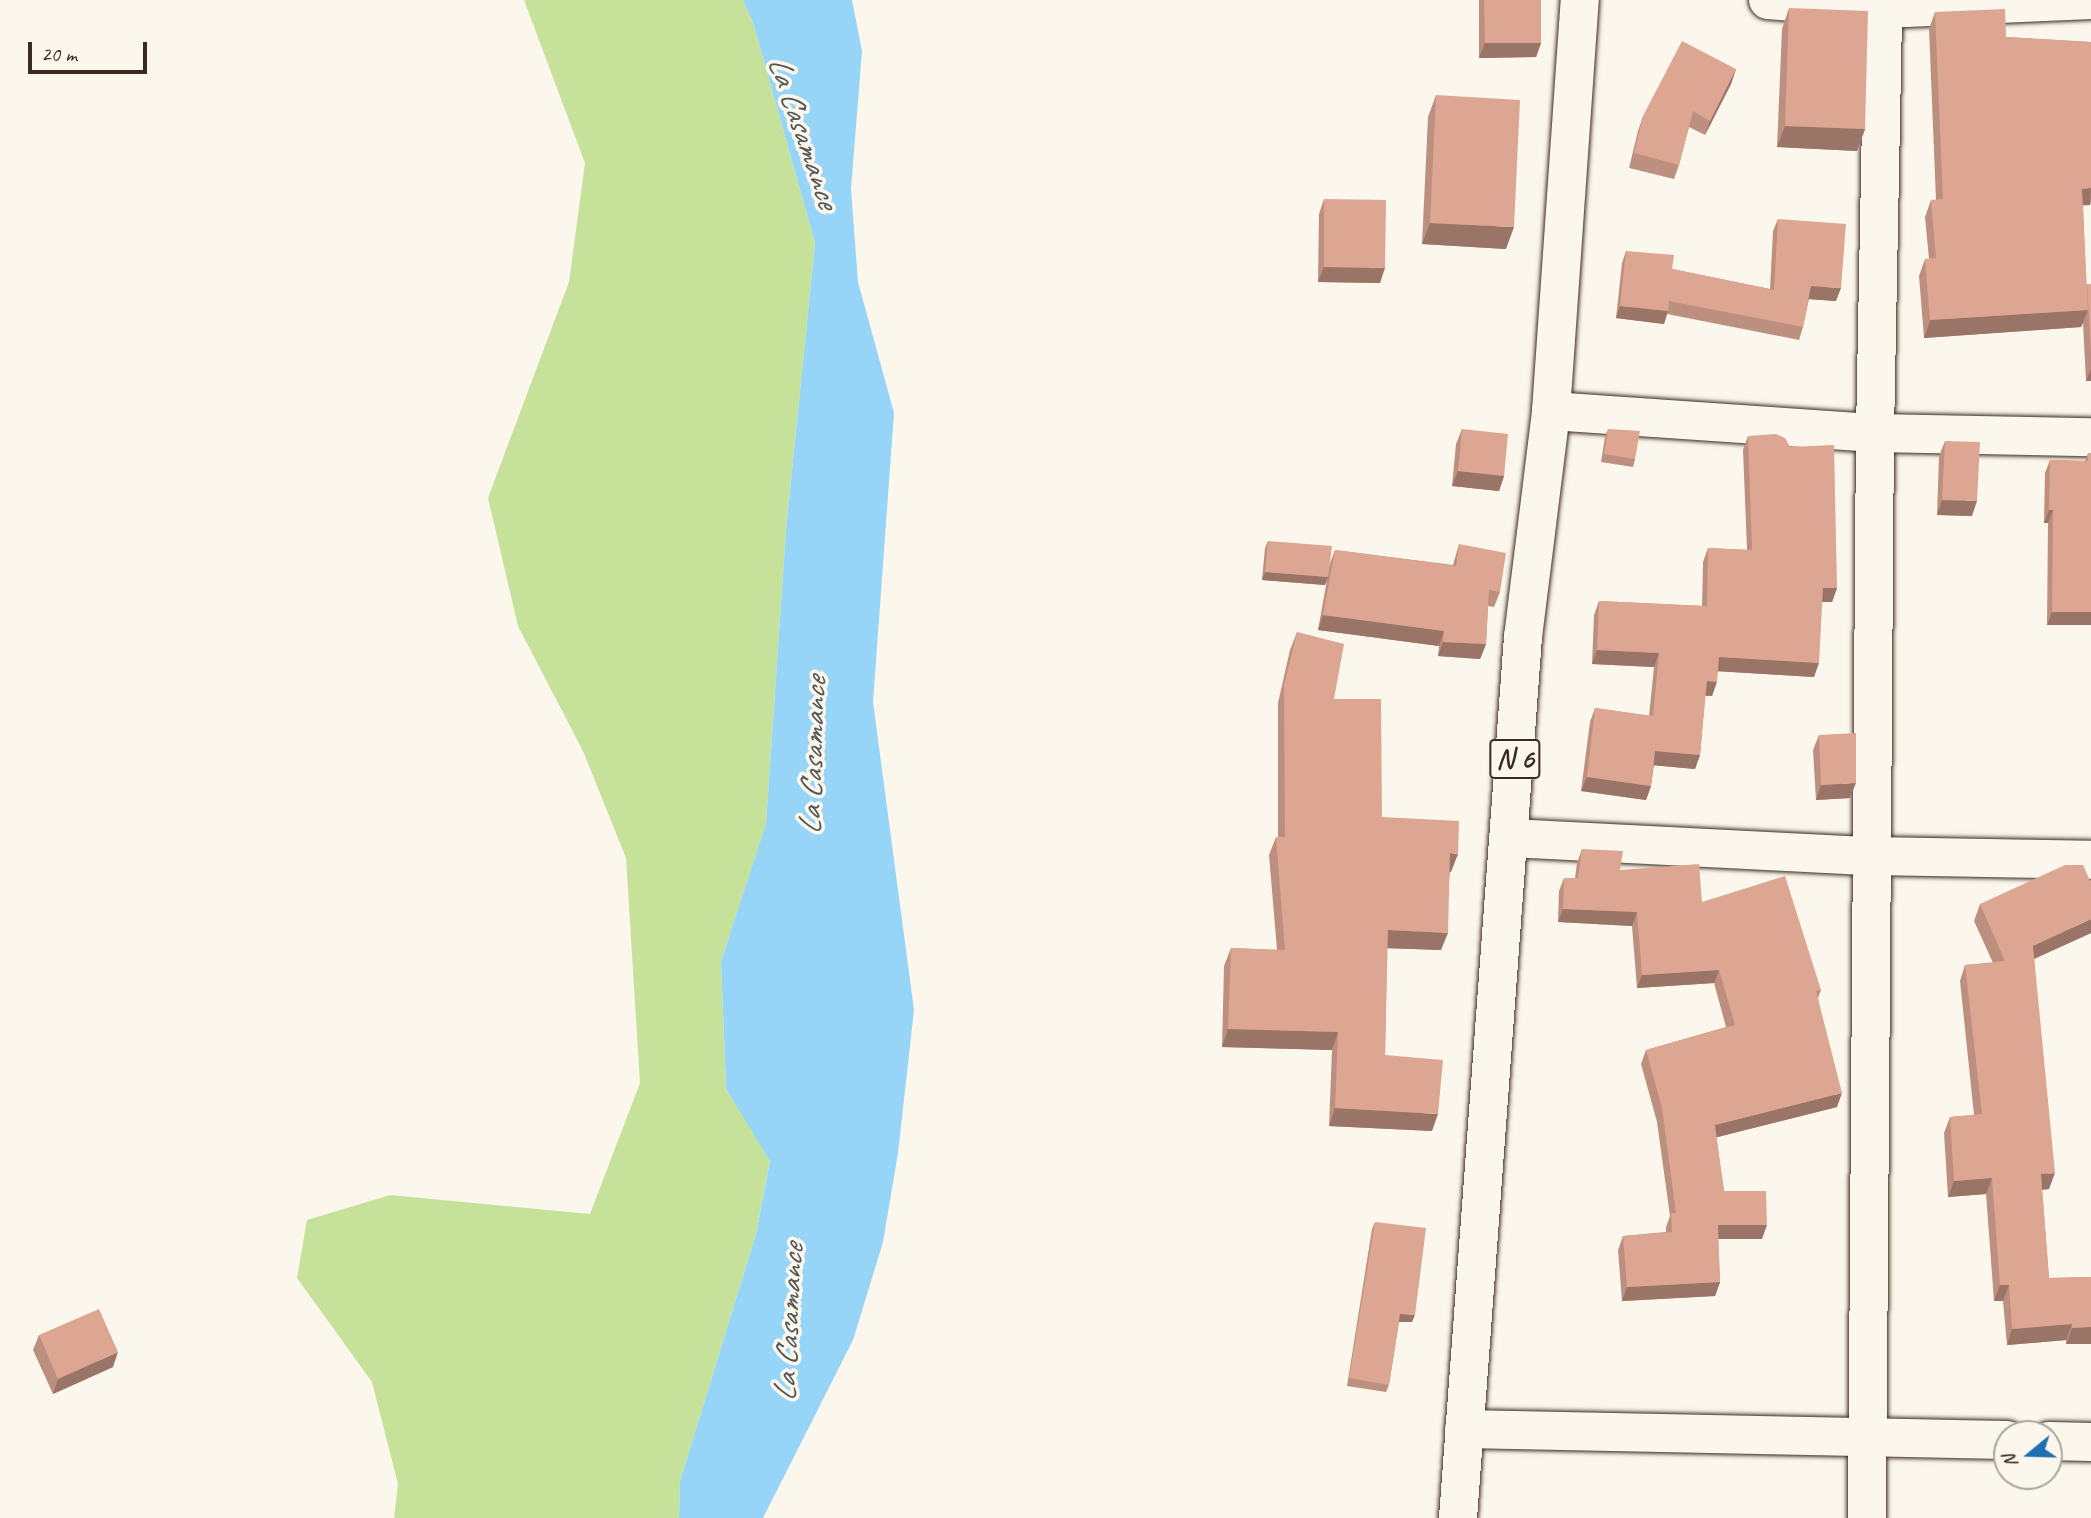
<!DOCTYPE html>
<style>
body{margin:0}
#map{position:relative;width:2091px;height:1518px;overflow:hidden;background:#fbf7ec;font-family:Caveat,sans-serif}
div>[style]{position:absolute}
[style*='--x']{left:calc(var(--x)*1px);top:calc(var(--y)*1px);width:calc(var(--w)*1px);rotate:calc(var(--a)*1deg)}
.green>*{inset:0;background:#c6e29a}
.water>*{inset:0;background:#97d5f8}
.roads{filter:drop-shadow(0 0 2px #3b2a1e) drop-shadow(0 0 2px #3b2a1e)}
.minor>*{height:38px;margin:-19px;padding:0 19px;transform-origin:19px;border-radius:19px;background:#fbf7ec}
.primary>*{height:38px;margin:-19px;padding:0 19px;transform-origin:19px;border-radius:19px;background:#fbf7ec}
.wall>*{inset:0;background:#bd8f7e}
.shaded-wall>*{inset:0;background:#9a7466}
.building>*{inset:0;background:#dca692}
span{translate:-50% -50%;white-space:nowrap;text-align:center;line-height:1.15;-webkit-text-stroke:7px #fbf7ec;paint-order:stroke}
.shield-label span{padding:2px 5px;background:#fbf7ec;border:2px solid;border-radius:5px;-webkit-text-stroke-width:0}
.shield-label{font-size:28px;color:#3b2a1e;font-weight:700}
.water-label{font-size:32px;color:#525554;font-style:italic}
.north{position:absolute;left:1993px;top:1420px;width:70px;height:70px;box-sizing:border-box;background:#fbf7ec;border:2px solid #aea59a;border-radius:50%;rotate:251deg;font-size:19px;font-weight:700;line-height:28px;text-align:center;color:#3b2a1e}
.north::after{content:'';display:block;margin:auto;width:24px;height:32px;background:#1f6fb2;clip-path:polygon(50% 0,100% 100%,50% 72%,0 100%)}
.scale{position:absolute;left:28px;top:42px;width:119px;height:32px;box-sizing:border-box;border:4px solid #3b2a1e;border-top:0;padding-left:9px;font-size:21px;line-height:24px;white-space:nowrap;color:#3b2a1e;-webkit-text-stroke:5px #fbf7ec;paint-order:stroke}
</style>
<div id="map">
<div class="green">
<i style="clip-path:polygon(524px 0,743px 0,754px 26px,815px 243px,786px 530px,766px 825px,721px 961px,726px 1089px,770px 1160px,756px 1234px,680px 1481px,679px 1518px,394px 1518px,398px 1484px,372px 1382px,297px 1278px,307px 1220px,390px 1195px,590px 1214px,640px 1083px,626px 858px,583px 751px,518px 626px,488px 498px,569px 282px,585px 163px)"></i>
</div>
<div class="water">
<i style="clip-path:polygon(743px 0,852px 0,862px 51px,851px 189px,858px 282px,894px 413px,873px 702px,914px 1010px,898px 1153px,883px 1242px,853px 1340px,763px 1518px,679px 1518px,680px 1481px,756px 1234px,770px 1161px,726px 1089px,721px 961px,766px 824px,786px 530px,815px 243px,754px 26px)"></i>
</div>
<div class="roads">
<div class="minor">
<i style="--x:1768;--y:0;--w:115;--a:4.5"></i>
<i style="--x:1883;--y:9;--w:208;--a:-2.5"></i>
<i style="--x:1551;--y:411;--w:325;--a:3.9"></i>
<i style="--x:1875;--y:433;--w:216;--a:1.1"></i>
<i style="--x:1510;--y:838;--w:361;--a:2.9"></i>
<i style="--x:1871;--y:856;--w:220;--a:1"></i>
<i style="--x:1464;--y:1429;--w:543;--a:1.16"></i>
<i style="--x:2049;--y:1441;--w:42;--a:1.4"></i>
<i style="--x:1867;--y:1518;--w:1085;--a:-89.58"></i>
<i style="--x:1875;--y:433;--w:433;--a:-88.9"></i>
</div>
<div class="primary">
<i style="--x:1458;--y:1518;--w:883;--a:-85.78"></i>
<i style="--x:1523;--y:637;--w:228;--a:-82.9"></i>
<i style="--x:1551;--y:411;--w:412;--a:-86"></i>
</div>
</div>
<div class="wall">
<i style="clip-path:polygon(1479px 0,1541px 0,1541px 43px,1536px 57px,1479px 58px)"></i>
<i style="clip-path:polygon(1789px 8px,1865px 129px,1857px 151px,1777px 147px,1782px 29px)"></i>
<i style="clip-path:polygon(1935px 12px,2006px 37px,2091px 42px,2091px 202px,2090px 205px,2083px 205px,2086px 285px,2091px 284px,2091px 381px,2086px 381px,2083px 323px,2081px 327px,1924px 338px,1919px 276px,1925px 259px,1929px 259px,1925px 217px,1931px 200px,1936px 200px,1929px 29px)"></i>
<i style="clip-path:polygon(1736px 69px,1731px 84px,1705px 135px,1689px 127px,1679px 165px,1674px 179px,1629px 168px,1638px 131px,1643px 116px)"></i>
<i style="clip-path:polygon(1436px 95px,1506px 249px,1422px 244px,1428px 117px)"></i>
<i style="clip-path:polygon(1324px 199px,1380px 283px,1318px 282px,1319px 214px)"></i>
<i style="clip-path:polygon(1778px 219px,1836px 301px,1809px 299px,1803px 327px,1799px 340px,1667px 314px,1664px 324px,1616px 318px,1622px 263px,1626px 251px,1672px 269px,1770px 289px,1773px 231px)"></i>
<i style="clip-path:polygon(1462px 429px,1504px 476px,1499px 491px,1452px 486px,1456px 444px)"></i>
<i style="clip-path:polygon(1608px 429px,1635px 459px,1633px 467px,1601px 462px,1605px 437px)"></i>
<i style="clip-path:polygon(1748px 436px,1837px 588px,1832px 602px,1822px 602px,1814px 677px,1718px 671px,1712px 696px,1705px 696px,1700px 755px,1695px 769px,1654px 765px,1651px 786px,1646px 800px,1581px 791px,1590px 722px,1595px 708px,1649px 716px,1654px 667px,1592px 664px,1594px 615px,1599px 601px,1702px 606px,1703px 562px,1708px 548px,1747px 550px,1743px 450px)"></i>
<i style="clip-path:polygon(1945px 441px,1972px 516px,1937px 515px,1939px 456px)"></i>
<i style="clip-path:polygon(2088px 453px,2091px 625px,2047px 625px,2048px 523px,2044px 523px,2045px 473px,2050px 460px,2085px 461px)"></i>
<i style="clip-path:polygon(1268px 541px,1329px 566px,1335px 550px,1453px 565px,1459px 544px,1500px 592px,1494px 607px,1488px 606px,1486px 644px,1480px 659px,1438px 656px,1439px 646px,1318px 630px,1327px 580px,1325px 585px,1262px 580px,1265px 548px)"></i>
<i style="clip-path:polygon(1297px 632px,1334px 699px,1382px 817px,1451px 872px,1450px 871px,1441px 950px,1387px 948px,1385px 1055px,1432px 1131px,1329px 1126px,1332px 1050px,1222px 1047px,1224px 966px,1231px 948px,1277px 950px,1269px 855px,1276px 837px,1278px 837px,1278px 703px,1290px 650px)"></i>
<i style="clip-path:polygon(1819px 735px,1850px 798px,1816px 800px,1813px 750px)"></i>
<i style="clip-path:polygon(1582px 849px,1620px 870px,1702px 902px,1821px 990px,1818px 998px,1837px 1107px,1716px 1137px,1724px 1191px,1762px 1239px,1718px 1239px,1720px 1282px,1715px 1296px,1622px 1301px,1618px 1250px,1623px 1236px,1666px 1232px,1666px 1227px,1670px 1216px,1657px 1122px,1641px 1064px,1646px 1050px,1726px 1027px,1714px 983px,1637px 988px,1632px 926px,1558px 922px,1559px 891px,1564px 878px,1575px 878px,1577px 863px)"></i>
<i style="clip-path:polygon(1980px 904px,2091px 933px,2034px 959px,2049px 1189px,2042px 1190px,2049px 1278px,2091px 1277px,2091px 1344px,2066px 1344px,2066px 1340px,2007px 1345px,2003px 1301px,1994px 1301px,1986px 1194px,1948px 1197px,1944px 1133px,1950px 1117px,1974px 1115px,1960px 981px,1965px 965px,1993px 963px,1974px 921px)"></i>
<i style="clip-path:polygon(1375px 1222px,1412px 1322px,1399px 1322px,1389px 1385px,1386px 1392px,1347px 1386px,1372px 1229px)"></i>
<i style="clip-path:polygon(39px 1335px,113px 1367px,53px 1394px,33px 1350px)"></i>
</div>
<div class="shaded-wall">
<i style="clip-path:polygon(1485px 43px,1541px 43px,1536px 57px,1479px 58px)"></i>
<i style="clip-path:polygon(1736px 69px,1731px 84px,1705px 135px,1710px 121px)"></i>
<i style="clip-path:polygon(1785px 126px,1865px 129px,1857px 151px,1777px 147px)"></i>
<i style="clip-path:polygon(2091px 188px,2090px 205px,2076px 206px,2082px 189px)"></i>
<i style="clip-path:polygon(1430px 223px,1514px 227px,1506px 249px,1422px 244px)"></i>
<i style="clip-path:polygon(1324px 267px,1385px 268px,1380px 283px,1318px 282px)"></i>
<i style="clip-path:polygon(1811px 286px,1841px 288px,1836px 301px,1807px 299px)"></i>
<i style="clip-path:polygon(1620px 306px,1668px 311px,1664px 324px,1616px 318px)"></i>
<i style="clip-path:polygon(2088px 310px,2081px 327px,1924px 338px,1930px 320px)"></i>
<i style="clip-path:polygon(2091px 369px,2091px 381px,2086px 381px)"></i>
<i style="clip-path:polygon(1458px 471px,1504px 476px,1499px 491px,1452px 486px)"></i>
<i style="clip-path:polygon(1942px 500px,1977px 501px,1972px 516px,1937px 515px)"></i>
<i style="clip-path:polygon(2049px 510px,2053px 510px,2048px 523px,2044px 523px)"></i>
<i style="clip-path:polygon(1265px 572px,1328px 577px,1325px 585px,1262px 580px)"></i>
<i style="clip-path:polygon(1823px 588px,1837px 588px,1832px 602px,1818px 602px)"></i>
<i style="clip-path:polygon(2052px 612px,2091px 612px,2091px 625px,2047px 625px)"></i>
<i style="clip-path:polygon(1323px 615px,1444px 631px,1439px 646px,1318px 630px)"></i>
<i style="clip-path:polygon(1443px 642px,1486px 644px,1480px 659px,1438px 656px)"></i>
<i style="clip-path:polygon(1597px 650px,1659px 653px,1654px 667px,1592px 664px)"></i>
<i style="clip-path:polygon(1719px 657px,1819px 663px,1814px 677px,1713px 671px)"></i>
<i style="clip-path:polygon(1707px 681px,1717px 682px,1712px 696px,1702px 695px)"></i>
<i style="clip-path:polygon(1655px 751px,1700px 755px,1695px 769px,1650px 765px)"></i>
<i style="clip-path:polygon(1587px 777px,1651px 786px,1646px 800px,1581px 791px)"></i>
<i style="clip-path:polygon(1856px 783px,1850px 798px,1816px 800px,1821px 785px)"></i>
<i style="clip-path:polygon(1450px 853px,1458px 854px,1451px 872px,1444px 871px)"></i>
<i style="clip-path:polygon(1563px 909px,1637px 912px,1632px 926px,1558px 922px)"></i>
<i style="clip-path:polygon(2091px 919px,2091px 933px,2027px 962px,2033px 946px)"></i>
<i style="clip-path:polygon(1388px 930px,1448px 933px,1441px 950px,1381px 948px)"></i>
<i style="clip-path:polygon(1719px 970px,1714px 983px,1637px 988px,1642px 975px)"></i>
<i style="clip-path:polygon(1228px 1029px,1338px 1032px,1332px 1050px,1222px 1047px)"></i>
<i style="clip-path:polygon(1842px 1093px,1837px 1107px,1710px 1139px,1715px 1125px)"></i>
<i style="clip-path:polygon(1335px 1108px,1438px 1114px,1432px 1131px,1329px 1126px)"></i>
<i style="clip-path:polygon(2055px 1173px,2049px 1189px,2035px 1190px,2041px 1174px)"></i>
<i style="clip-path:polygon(1992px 1178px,1986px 1194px,1948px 1197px,1954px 1181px)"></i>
<i style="clip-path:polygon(1718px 1225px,1767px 1225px,1762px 1239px,1713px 1239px)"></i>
<i style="clip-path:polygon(1720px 1282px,1715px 1296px,1622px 1301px,1627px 1287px)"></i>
<i style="clip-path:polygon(2000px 1285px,2009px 1285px,2003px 1301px,1994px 1301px)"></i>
<i style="clip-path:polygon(1400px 1314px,1415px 1315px,1412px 1322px,1397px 1322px)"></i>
<i style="clip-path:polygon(2072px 1324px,2066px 1340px,2007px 1345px,2012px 1329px)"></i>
<i style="clip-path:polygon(2091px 1327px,2091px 1344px,2066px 1344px,2072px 1328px)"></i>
<i style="clip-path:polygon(118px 1352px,113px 1367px,53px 1394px,58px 1379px)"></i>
</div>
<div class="building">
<i style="clip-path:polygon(1484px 0,1541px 0,1541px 43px,1485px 43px)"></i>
<i style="clip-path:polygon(1789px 8px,1868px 11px,1865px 129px,1785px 126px)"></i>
<i style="clip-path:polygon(2005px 9px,2006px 37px,2091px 42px,2091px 188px,2082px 189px,2088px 310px,1930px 320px,1925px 259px,1936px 258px,1931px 200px,1943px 199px,1935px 12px)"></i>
<i style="clip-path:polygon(1682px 41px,1736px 69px,1710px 121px,1693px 111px,1679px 165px,1634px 153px,1643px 116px)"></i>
<i style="clip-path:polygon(1436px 95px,1520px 100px,1514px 227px,1430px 223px)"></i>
<i style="clip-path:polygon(1324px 199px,1386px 200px,1385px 268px,1324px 267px)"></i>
<i style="clip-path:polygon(1778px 219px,1846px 224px,1841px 288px,1811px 286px,1803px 327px,1669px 301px,1668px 311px,1620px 306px,1626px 251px,1674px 255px,1672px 269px,1774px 290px)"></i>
<i style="clip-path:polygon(2087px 284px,2091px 284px,2091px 353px)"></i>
<i style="clip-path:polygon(1462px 429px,1508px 434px,1504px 476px,1458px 471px)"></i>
<i style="clip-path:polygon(1608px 429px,1640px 431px,1635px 459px,1604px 454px)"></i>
<i style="clip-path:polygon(1776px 434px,1785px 438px,1790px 447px,1834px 445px,1837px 588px,1823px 588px,1819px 663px,1719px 657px,1717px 682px,1707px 681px,1700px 755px,1655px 751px,1651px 786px,1587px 777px,1595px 708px,1653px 716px,1659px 653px,1597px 650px,1599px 601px,1707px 606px,1708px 548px,1752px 550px,1748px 436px)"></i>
<i style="clip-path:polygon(1945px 441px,1980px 442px,1977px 501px,1942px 500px)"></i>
<i style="clip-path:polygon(2088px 453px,2091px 453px,2091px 612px,2052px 612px,2053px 510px,2049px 510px,2050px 460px,2088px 461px)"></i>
<i style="clip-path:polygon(1268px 541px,1332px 546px,1328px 577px,1265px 572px)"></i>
<i style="clip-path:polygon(1459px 544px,1506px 553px,1500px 592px,1489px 590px,1486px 644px,1443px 642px,1444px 631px,1323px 615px,1335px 550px,1456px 566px)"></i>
<i style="clip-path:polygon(1297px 632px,1344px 644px,1334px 699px,1381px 699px,1382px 817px,1459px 821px,1458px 854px,1450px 853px,1448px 933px,1388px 930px,1385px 1055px,1443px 1060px,1438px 1114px,1335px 1108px,1338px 1032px,1228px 1029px,1231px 948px,1285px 950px,1276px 837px,1285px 837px,1284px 685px)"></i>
<i style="clip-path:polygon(1856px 733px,1856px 783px,1821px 785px,1819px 735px)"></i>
<i style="clip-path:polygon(1582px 849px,1623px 851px,1620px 870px,1699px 864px,1702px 902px,1785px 876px,1821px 990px,1816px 991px,1842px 1093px,1715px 1125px,1724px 1191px,1766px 1191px,1767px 1225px,1718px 1225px,1720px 1282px,1627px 1287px,1623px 1236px,1672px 1232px,1671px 1213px,1676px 1213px,1662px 1108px,1646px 1050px,1735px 1025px,1719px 970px,1642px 975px,1637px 912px,1563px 909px,1564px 878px,1578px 878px)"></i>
<i style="clip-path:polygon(2065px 865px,2083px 865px,2091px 883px,2091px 919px,2033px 946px,2055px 1173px,2041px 1174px,2049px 1278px,2091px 1277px,2091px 1327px,2072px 1328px,2072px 1324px,2012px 1329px,2009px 1285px,2000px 1285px,1992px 1178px,1954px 1181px,1950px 1117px,1982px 1114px,1965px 965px,2005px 961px,1980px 904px)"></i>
<i style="clip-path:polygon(1375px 1222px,1426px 1228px,1415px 1315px,1400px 1314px,1389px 1385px,1349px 1378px)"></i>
<i style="clip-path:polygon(99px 1309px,118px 1352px,58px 1379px,39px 1335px)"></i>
</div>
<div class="shield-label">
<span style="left:1515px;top:759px">N 6</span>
</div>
<div class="water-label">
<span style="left:803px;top:132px;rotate:71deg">La Casamance</span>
<span style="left:813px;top:756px;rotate:-88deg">La Casamance</span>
<span style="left:789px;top:1323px;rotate:-87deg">La Casamance</span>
</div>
<div class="north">N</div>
<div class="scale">20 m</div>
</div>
